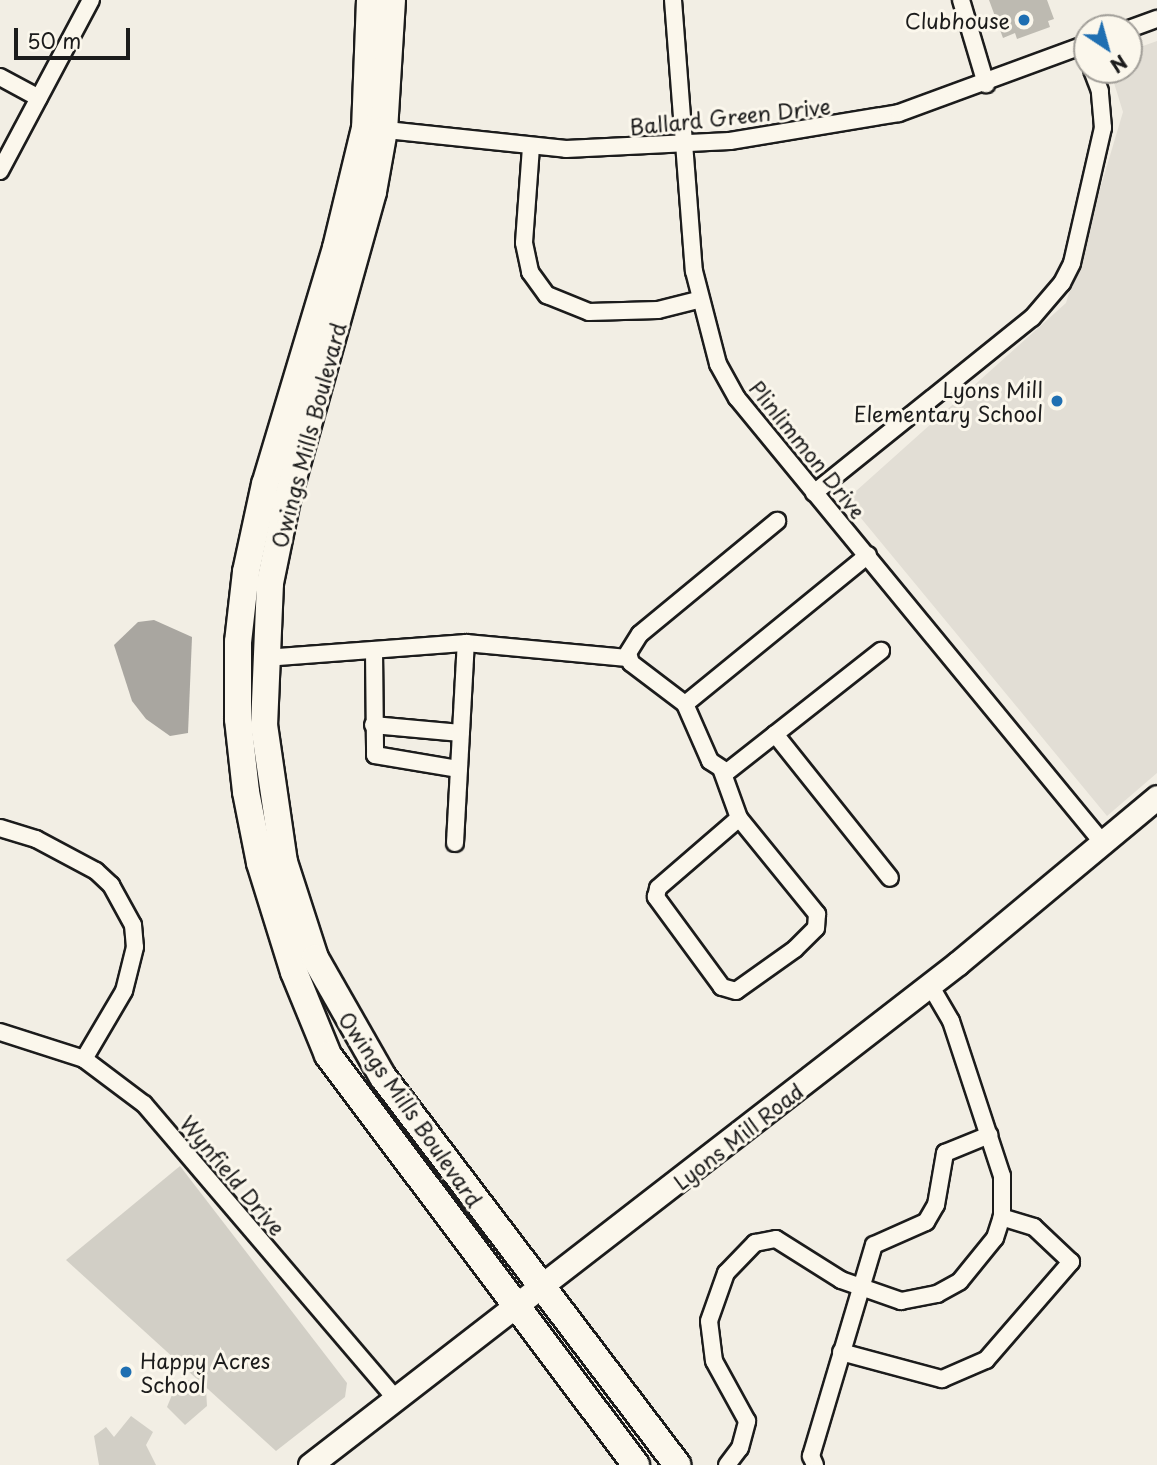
<!DOCTYPE html>
<html>
<head>
<meta charset="utf-8">
<style>
	body { margin:0 }
	#map { position:relative; width:1157px; height:1465px; overflow:hidden; background:#f2eee4; font-family:"Playpen Sans",sans-serif }
	div>[style] { position:absolute }
	.built>* { inset:0; background:#e2ded5 }
	.green>* { inset:0; background:#d2cfc6 }
	.water>* { inset:0; background:#a9a6a0 }
	.building>* { inset:0; background:#bdbab1 }
	.roads { filter:drop-shadow(2px 0 #1c1c1c) drop-shadow(-2px 0 #1c1c1c) drop-shadow(0 2px #1c1c1c) drop-shadow(0 -2px #1c1c1c) }
	.minor>* { height:16px; margin:-8px; padding:0 8px; transform-origin:8px; border-radius:8px; background:#fbf7ec }
	.secondary>* { height:23px; margin:-11.5px; padding:0 11.5px; transform-origin:11.5px; border-radius:11.5px; background:#fbf7ec }
	.primary>* { height:26px; margin:-13px; padding:0 13px; transform-origin:13px; border-radius:13px; background:#fbf7ec }
	.dots>* { width:19px; height:19px; translate:-50% -50%; box-sizing:border-box; border:4px solid #fbf7ec; border-radius:50% }
	span { translate:-50% -50%; white-space:nowrap; text-align:center; line-height:1.15; -webkit-text-stroke:6px #fbf7ec; paint-order:stroke }
	.poi-label { font-size:21px; color:#1c1c1c }
	.right { translate:-100% -50%; text-align:right }
	.left { translate:0 -50%; text-align:left }
	.street-label { font-size:21px; color:#1c1c1c }
	.north { position:absolute; left:1073px; top:14px; width:70px; height:70px; box-sizing:border-box; background:#fbf7ec; border:2px solid #a29f99; border-radius:50%; rotate:144deg; font-size:19px; font-weight:700; line-height:28px; text-align:center; color:#1c1c1c }
	.north::after { content:''; display:block; margin:auto; width:24px; height:32px; background:#1f6fb2; clip-path:polygon(50% 0,100% 100%,50% 72%,0 100%) }
	.scale { position:absolute; left:14px; top:28px; width:116px; height:32px; box-sizing:border-box; border:4px solid #1c1c1c; border-top:0; padding-left:9px; font-size:21px; line-height:24px; white-space:nowrap; color:#1c1c1c; -webkit-text-stroke:5px #fbf7ec; paint-order:stroke }
</style>
</head>
<body>
<div id="map">
	<div class="built">
		<i style="clip-path:polygon(1157px 41px,1157px 773px,1107px 816px,846px 500px,1066px 303px,1123px 112px,1110px 70px,1129px 70px,1129px 51px)"></i>
	</div>
	<div class="green">
		<i style="clip-path:polygon(180px 1166px,347px 1383px,345px 1397px,276px 1451px,66px 1260px)"></i>
		<i style="clip-path:polygon(189px 1380px,206px 1389px,207px 1406px,185px 1425px,167px 1407px,174px 1390px)"></i>
		<i style="clip-path:polygon(131px 1416px,153px 1432px,146px 1445px,156px 1465px,99px 1465px,94px 1436px,106px 1427px,114px 1437px)"></i>
	</div>
	<div class="water">
		<i style="clip-path:polygon(154px 620px,192px 637px,188px 733px,170px 736px,146px 719px,132px 701px,114px 645px,138px 622px)"></i>
	</div>
	<div class="building">
		<i style="clip-path:polygon(989px 0,1047px 0,1054px 19px,1048px 21px,1050px 27px,1017px 39px,1015px 33px,1003px 38px)"></i>
	</div>
	<div class="roads">
		<div class="minor">
			<i style="left:673px;top:0;width:272px;rotate:85.6deg"></i>
			<i style="left:694px;top:271px;width:96px;rotate:75.5deg"></i>
			<i style="left:718px;top:364px;width:39px;rotate:61deg"></i>
			<i style="left:737px;top:398px;width:575px;rotate:50.58deg"></i>
			<i style="left:961px;top:0;width:88px;rotate:73.4deg"></i>
			<i style="left:1129px;top:29px;width:30px;rotate:-20deg"></i>
			<i style="left:0;top:77px;width:44px;rotate:28.3deg"></i>
			<i style="left:377px;top:129px;width:190px;rotate:6deg"></i>
			<i style="left:566px;top:149px;width:164px;rotate:-2.8deg"></i>
			<i style="left:730px;top:141px;width:171px;rotate:-9.4deg"></i>
			<i style="left:899px;top:113px;width:200px;rotate:-20.2deg"></i>
			<i style="left:531px;top:147px;width:96px;rotate:94.2deg"></i>
			<i style="left:524px;top:243px;width:30px;rotate:78deg"></i>
			<i style="left:530px;top:272px;width:29px;rotate:54deg"></i>
			<i style="left:547px;top:295px;width:45px;rotate:22deg"></i>
			<i style="left:589px;top:312px;width:69px;rotate:-1.7deg"></i>
			<i style="left:658px;top:310px;width:41px;rotate:-14deg"></i>
			<i style="left:0;top:171px;width:194px;rotate:-62deg"></i>
			<i style="left:814px;top:493px;width:280px;rotate:-38.8deg"></i>
			<i style="left:1032px;top:318px;width:46px;rotate:-49.4deg"></i>
			<i style="left:1062px;top:283px;width:22px;rotate:-63deg"></i>
			<i style="left:1072px;top:263px;width:139px;rotate:-77.1deg"></i>
			<i style="left:1103px;top:128px;width:37px;rotate:-95deg"></i>
			<i style="left:1100px;top:91px;width:22px;rotate:-111deg"></i>
			<i style="left:868px;top:555px;width:236px;rotate:140.8deg"></i>
			<i style="left:685px;top:704px;width:62px;rotate:66.3deg"></i>
			<i style="left:710px;top:761px;width:20px;rotate:33deg"></i>
			<i style="left:727px;top:772px;width:196px;rotate:-38.2deg"></i>
			<i style="left:374px;top:651px;width:104px;rotate:89.4deg"></i>
			<i style="left:375px;top:755px;width:85px;rotate:9.5deg"></i>
			<i style="left:265px;top:658px;width:202px;rotate:-4.3deg"></i>
			<i style="left:466px;top:643px;width:162px;rotate:5.3deg"></i>
			<i style="left:685px;top:704px;width:68px;rotate:-142.8deg"></i>
			<i style="left:631px;top:663px;width:10px;rotate:-107deg"></i>
			<i style="left:628px;top:653px;width:22px;rotate:-58deg"></i>
			<i style="left:640px;top:634px;width:178px;rotate:-39.5deg"></i>
			<i style="left:373px;top:725px;width:88px;rotate:5.2deg"></i>
			<i style="left:775px;top:734px;width:184px;rotate:51.4deg"></i>
			<i style="left:722px;top:771px;width:50px;rotate:70.1deg"></i>
			<i style="left:739px;top:818px;width:124px;rotate:50.9deg"></i>
			<i style="left:817px;top:914px;width:14px;rotate:94deg"></i>
			<i style="left:816px;top:928px;width:30px;rotate:135deg"></i>
			<i style="left:795px;top:949px;width:72px;rotate:144.6deg"></i>
			<i style="left:736px;top:991px;width:15px;rotate:-164deg"></i>
			<i style="left:722px;top:987px;width:112px;rotate:-126.3deg"></i>
			<i style="left:656px;top:897px;width:9px;rotate:-77deg"></i>
			<i style="left:658px;top:888px;width:107px;rotate:-40.8deg"></i>
			<i style="left:0;top:828px;width:38px;rotate:17deg"></i>
			<i style="left:36px;top:839px;width:68px;rotate:28.1deg"></i>
			<i style="left:96px;top:871px;width:21px;rotate:43deg"></i>
			<i style="left:111px;top:885px;width:46px;rotate:61.2deg"></i>
			<i style="left:133px;top:925px;width:22px;rotate:85deg"></i>
			<i style="left:135px;top:947px;width:45px;rotate:104deg"></i>
			<i style="left:124px;top:991px;width:79px;rotate:120.5deg"></i>
			<i style="left:455px;top:843px;width:200px;rotate:-86.9deg"></i>
			<i style="left:0;top:1032px;width:88px;rotate:17.8deg"></i>
			<i style="left:84px;top:1059px;width:75px;rotate:36.9deg"></i>
			<i style="left:144px;top:1104px;width:387px;rotate:49.5deg"></i>
			<i style="left:841px;top:1352px;width:105px;rotate:15deg"></i>
			<i style="left:942px;top:1379px;width:48px;rotate:-23.4deg"></i>
			<i style="left:986px;top:1360px;width:130px;rotate:-49.1deg"></i>
			<i style="left:1071px;top:1262px;width:51px;rotate:-136.6deg"></i>
			<i style="left:1034px;top:1227px;width:34px;rotate:-163deg"></i>
			<i style="left:727px;top:1465px;width:21px;rotate:-53deg"></i>
			<i style="left:740px;top:1448px;width:28px;rotate:-75deg"></i>
			<i style="left:747px;top:1421px;width:68px;rotate:-118.8deg"></i>
			<i style="left:714px;top:1361px;width:40px;rotate:-97.1deg"></i>
			<i style="left:709px;top:1321px;width:51px;rotate:-70.5deg"></i>
			<i style="left:726px;top:1273px;width:42px;rotate:-46deg"></i>
			<i style="left:755px;top:1243px;width:21px;rotate:-11deg"></i>
			<i style="left:776px;top:1239px;width:77px;rotate:32.2deg"></i>
			<i style="left:841px;top:1280px;width:64px;rotate:19.3deg"></i>
			<i style="left:901px;top:1301px;width:37px;rotate:-11deg"></i>
			<i style="left:937px;top:1294px;width:26px;rotate:-29deg"></i>
			<i style="left:960px;top:1281px;width:55px;rotate:-50.9deg"></i>
			<i style="left:995px;top:1238px;width:22px;rotate:-72deg"></i>
			<i style="left:1002px;top:1217px;width:41px;rotate:-90deg"></i>
			<i style="left:1002px;top:1176px;width:163px;rotate:-108.2deg"></i>
			<i style="left:951px;top:1021px;width:42px;rotate:-120.3deg"></i>
			<i style="left:815px;top:1465px;width:10px;rotate:-114deg"></i>
			<i style="left:811px;top:1456px;width:220px;rotate:-73.4deg"></i>
			<i style="left:874px;top:1245px;width:57px;rotate:-23.9deg"></i>
			<i style="left:926px;top:1222px;width:20px;rotate:-60deg"></i>
			<i style="left:936px;top:1205px;width:53px;rotate:-80.2deg"></i>
			<i style="left:945px;top:1153px;width:48px;rotate:-22.2deg"></i>
		</div>
		<div class="secondary">
			<i style="left:310px;top:1465px;width:820px;rotate:-37.76deg"></i>
			<i style="left:958px;top:963px;width:259px;rotate:-39.8deg"></i>
		</div>
		<div class="primary">
			<i style="left:370px;top:0;width:128px;rotate:92.2deg"></i>
			<i style="left:365px;top:128px;width:123px;rotate:103.6deg"></i>
			<i style="left:336px;top:248px;width:246px;rotate:106.7deg"></i>
			<i style="left:265px;top:484px;width:90px;rotate:102.2deg"></i>
			<i style="left:246px;top:572px;width:70px;rotate:96.5deg"></i>
			<i style="left:238px;top:642px;width:77px;rotate:90deg"></i>
			<i style="left:238px;top:719px;width:73px;rotate:83.7deg"></i>
			<i style="left:246px;top:792px;width:72px;rotate:78.8deg"></i>
			<i style="left:260px;top:863px;width:114px;rotate:72.7deg"></i>
			<i style="left:294px;top:972px;width:90px;rotate:67.7deg"></i>
			<i style="left:328px;top:1055px;width:513px;rotate:53.09deg"></i>
			<i style="left:392px;top:0;width:130px;rotate:93.5deg"></i>
			<i style="left:384px;top:130px;width:63px;rotate:100.1deg"></i>
			<i style="left:373px;top:192px;width:320px;rotate:105.6deg"></i>
			<i style="left:287px;top:500px;width:85px;rotate:101.6deg"></i>
			<i style="left:270px;top:583px;width:142px;rotate:92.4deg"></i>
			<i style="left:264px;top:725px;width:138px;rotate:81.7deg"></i>
			<i style="left:284px;top:862px;width:101px;rotate:72.1deg"></i>
			<i style="left:315px;top:958px;width:137px;rotate:60.3deg"></i>
			<i style="left:383px;top:1077px;width:487px;rotate:52.8deg"></i>
		</div>
	</div>
	<div class="dots">
		<i style="left:1024px;top:20px;background:#1f6fb2"></i>
		<i style="left:1057px;top:401px;background:#1f6fb2"></i>
		<i style="left:126px;top:1372px;background:#1f6fb2"></i>
	</div>
	<div class="poi-label">
		<span class="right" style="left:1010px;top:20px">Clubhouse</span>
		<span class="right" style="left:1043px;top:401px">Lyons Mill<br>Elementary School</span>
		<span class="left" style="left:140px;top:1372px">Happy Acres<br>School</span>
	</div>
	<div class="street-label">
		<span style="left:730px;top:116px;rotate:-6deg">Ballard Green Drive</span>
		<span style="left:308px;top:435px;rotate:-75deg">Owings Mills Boulevard</span>
		<span style="left:808px;top:449px;rotate:51deg">Plinlimmon Drive</span>
		<span style="left:411px;top:1109px;rotate:55deg">Owings Mills Boulevard</span>
		<span style="left:738px;top:1136px;rotate:-38deg">Lyons Mill Road</span>
		<span style="left:233px;top:1175px;rotate:50deg">Wynfield Drive</span>
	</div>
	<div class="north">N</div>
	<div class="scale">50 m</div>
</div>
</body>
</html>
